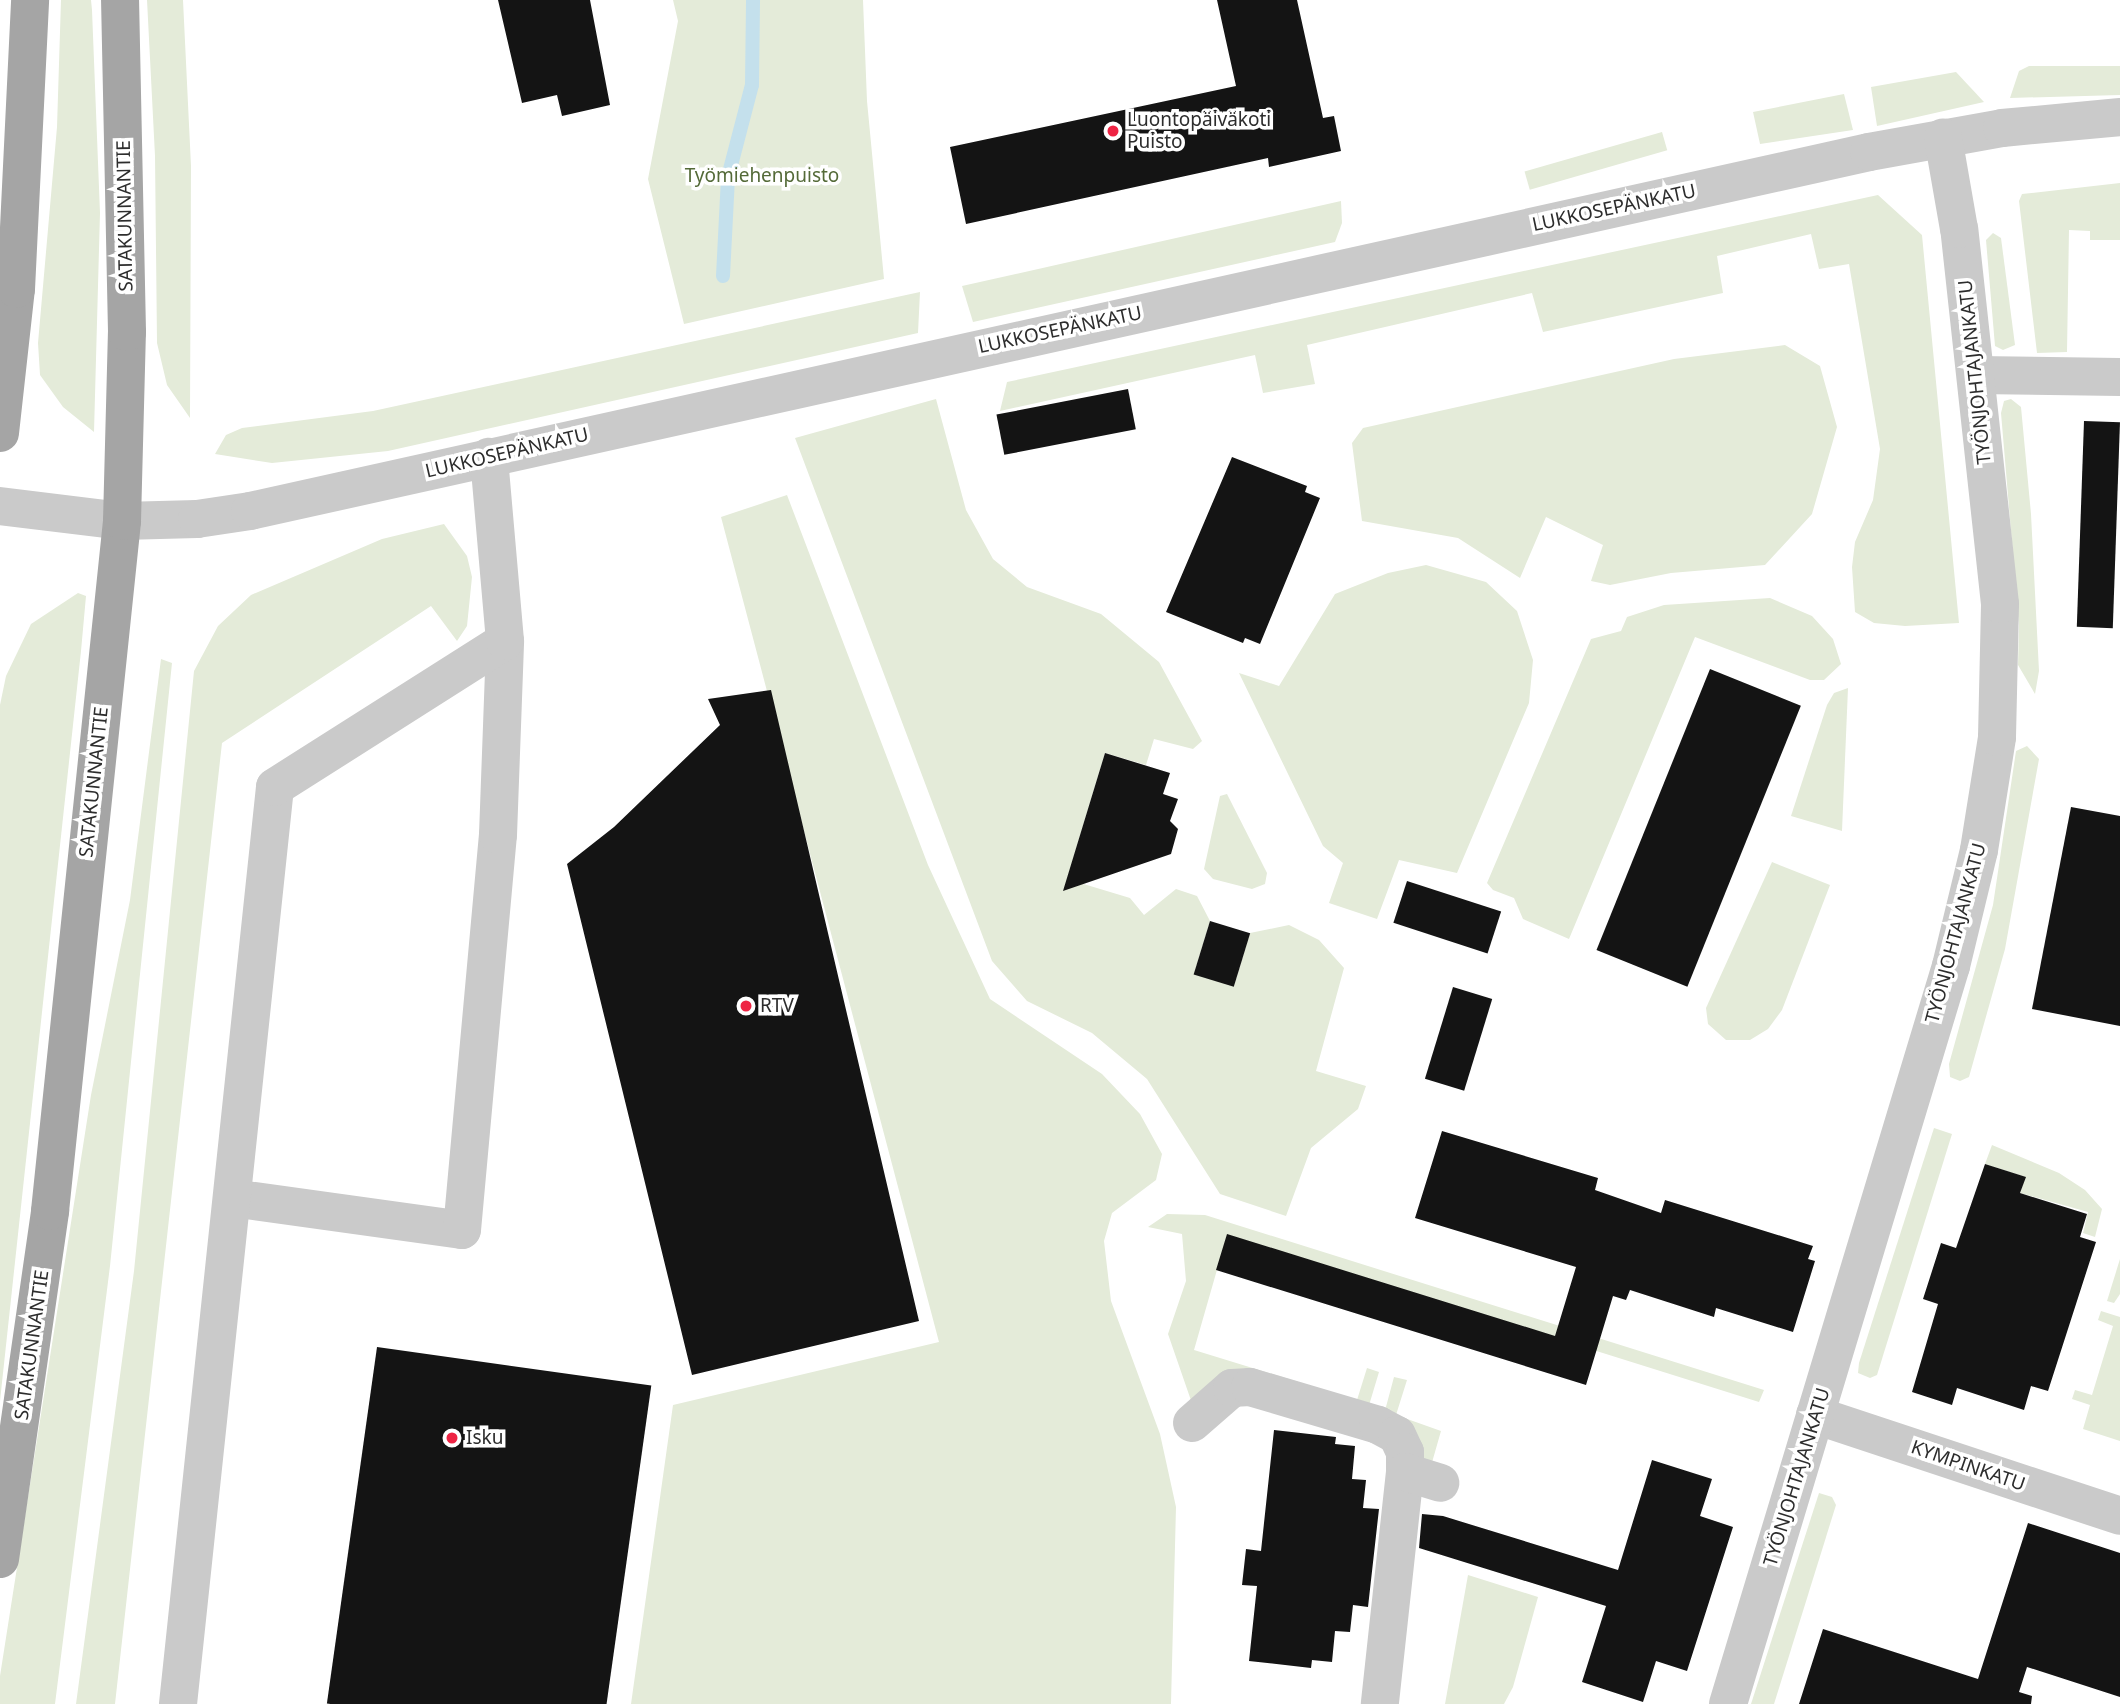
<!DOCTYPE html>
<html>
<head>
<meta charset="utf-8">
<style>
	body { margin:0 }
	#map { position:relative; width:2120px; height:1704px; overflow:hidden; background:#fff; font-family:"Noto Sans",sans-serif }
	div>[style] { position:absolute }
	.green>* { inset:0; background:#e4ebd9; transform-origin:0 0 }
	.stream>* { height:14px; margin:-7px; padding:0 7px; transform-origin:7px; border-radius:7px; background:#c4e0ec }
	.building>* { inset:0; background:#141414; transform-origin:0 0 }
	.minor>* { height:38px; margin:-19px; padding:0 19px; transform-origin:19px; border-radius:19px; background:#cacaca }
	.major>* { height:38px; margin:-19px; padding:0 19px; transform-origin:19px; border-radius:19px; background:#a5a5a5 }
	.dots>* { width:19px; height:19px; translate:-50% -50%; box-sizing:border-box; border:4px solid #fff; border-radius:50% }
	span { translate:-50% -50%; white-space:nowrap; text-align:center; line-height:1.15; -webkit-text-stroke:7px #fff; paint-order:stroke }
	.poi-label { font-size:19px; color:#2d2d2d }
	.left { translate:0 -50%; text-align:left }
	.park-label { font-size:19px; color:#546a38 }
	.street-label { font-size:19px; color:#2d2d2d }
</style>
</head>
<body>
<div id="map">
	<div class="green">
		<i style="clip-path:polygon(61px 0,91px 0,92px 10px,100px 213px,94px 432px,63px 407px,40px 375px,38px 343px,57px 127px)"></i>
		<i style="clip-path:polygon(147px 0,183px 0,191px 166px,190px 418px,167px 385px,157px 343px,155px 156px)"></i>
		<i style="clip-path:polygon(673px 0,863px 0,867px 101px,884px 279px,684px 324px,648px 179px,678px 21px)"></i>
		<i style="clip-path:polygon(2029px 66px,2120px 66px,2120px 95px,2010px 98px,2019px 71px)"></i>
		<i style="clip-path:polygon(1956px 72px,1984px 102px,1877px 126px,1871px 87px)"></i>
		<i style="clip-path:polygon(1844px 94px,1853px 130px,1760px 144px,1753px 112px)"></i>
		<i style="left:1662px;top:132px;width:19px;height:143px;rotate:74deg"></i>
		<i style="clip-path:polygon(2120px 183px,2120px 240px,2090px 240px,2090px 231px,2069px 230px,2067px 352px,2037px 353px,2019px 201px,2022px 194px)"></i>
		<i style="clip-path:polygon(1878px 195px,1922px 235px,1959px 623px,1905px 626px,1874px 623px,1855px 612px,1852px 567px,1855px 542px,1873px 500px,1880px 449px,1849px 264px,1819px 269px,1811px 234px,1717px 256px,1723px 293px,1543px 332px,1532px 293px,1307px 345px,1315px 384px,1263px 393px,1255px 355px,1000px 411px,1007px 382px)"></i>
		<i style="clip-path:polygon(1341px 201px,1342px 223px,1335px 242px,973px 322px,962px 286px)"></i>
		<i style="clip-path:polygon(1993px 233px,2001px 238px,2015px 345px,2003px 350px,1995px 346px,1986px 240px)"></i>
		<i style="clip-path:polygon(920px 292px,918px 333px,388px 451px,272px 463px,215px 454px,226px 435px,242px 428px,373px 411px)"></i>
		<i style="clip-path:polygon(1785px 345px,1820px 366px,1837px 427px,1812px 514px,1765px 565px,1671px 573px,1610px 585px,1591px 581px,1603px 545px,1546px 517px,1520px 578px,1458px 538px,1362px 521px,1352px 443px,1363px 428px,1674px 359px)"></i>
		<i style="clip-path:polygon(936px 399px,966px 510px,993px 559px,1027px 587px,1101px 614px,1159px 662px,1202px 741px,1193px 749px,1154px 739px,1146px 765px,1105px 753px,1067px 879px,1130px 898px,1144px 915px,1176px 889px,1197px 896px,1210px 921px,1194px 974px,1234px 986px,1250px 933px,1289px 925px,1319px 940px,1344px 968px,1316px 1071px,1366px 1086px,1358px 1109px,1311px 1148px,1286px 1216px,1220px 1194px,1147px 1079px,1092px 1033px,1027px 1001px,992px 961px,795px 438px)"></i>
		<i style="clip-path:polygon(2011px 399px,2021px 407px,2031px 514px,2039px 671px,2035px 694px,2018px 665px,2019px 625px,2001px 413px,2004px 401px)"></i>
		<i style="clip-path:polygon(787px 495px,928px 865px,990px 999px,1102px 1074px,1140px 1114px,1162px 1154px,1156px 1180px,1112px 1213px,1104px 1241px,1111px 1301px,1160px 1434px,1176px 1507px,1171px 1704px,631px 1704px,673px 1405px,939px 1342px,721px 517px)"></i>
		<i style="clip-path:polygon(444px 524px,467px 556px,472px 577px,467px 626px,457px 641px,431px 606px,222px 743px,115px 1704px,76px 1704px,134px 1271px,194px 671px,218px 626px,251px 595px,382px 539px)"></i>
		<i style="clip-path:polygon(1426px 565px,1486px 582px,1517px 611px,1533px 660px,1529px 703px,1457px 873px,1399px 860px,1377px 919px,1329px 903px,1343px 863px,1323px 846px,1239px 673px,1279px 686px,1335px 594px,1388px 573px)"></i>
		<i style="clip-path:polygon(78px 593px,86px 596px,81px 651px,0 1401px,0 705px,6px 676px,31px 624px)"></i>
		<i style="clip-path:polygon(1770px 598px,1812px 616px,1833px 639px,1841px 664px,1824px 680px,1810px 680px,1695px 637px,1569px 939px,1523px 919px,1514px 898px,1493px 890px,1487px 883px,1591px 639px,1621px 631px,1627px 617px,1664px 605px)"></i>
		<i style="clip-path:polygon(161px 659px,172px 663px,110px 1266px,55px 1704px,0 1704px,0 1676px,91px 1095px,130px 900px)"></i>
		<i style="clip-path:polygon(1848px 688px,1842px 831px,1791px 816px,1827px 705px,1834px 693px)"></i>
		<i style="clip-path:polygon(2027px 746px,2039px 759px,2005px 949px,1969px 1077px,1960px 1081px,1950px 1077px,1949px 1064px,1993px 905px,2016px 751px)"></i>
		<i style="clip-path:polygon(1227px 794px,1267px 873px,1265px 884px,1252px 889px,1213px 879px,1204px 869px,1220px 796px)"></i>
		<i style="clip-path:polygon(1772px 862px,1830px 885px,1782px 1010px,1768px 1029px,1750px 1040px,1726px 1040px,1708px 1024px,1706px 1008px)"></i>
		<i style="clip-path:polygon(1934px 1128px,1952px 1134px,1877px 1375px,1870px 1378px,1858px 1373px,1859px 1363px)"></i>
		<i style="clip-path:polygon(1992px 1145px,2059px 1173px,2085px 1190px,2102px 1209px,2095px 1237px,2083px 1233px,2088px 1212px,2020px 1193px,2025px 1177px,1985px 1164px)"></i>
		<i style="clip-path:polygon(1167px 1214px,1205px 1215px,1764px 1390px,1759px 1402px,1227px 1235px,1194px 1350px,1357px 1400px,1367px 1368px,1379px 1372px,1367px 1412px,1250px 1379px,1195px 1412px,1168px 1334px,1186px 1281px,1182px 1234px,1148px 1227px)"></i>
		<i style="clip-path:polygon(2120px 1259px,2120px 1294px,2114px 1303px,2107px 1301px)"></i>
		<i style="clip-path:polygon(2101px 1311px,2120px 1317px,2120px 1441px,2083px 1429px,2090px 1405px,2072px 1399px,2075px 1390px,2092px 1395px,2113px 1326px,2098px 1320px)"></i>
		<i style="clip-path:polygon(1394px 1377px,1407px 1380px,1396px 1415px,1441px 1431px,1431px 1466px,1383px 1418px)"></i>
		<i style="clip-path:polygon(1819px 1493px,1832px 1497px,1836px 1505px,1774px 1704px,1751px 1704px)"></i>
		<i style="clip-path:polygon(1468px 1575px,1538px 1597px,1513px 1687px,1504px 1704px,1445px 1704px)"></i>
	</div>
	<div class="stream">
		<i style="left:723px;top:276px;width:99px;rotate:-87.1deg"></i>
		<i style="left:728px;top:177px;width:95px;rotate:-75.4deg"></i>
		<i style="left:752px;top:85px;width:85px;rotate:-89.3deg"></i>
	</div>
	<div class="building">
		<i style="clip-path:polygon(498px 0,590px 0,610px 105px,562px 116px,557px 95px,522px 103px)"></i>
		<i style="clip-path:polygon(1217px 0,1297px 0,1323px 118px,1334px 116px,1341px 151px,1269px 167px,1268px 158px,966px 224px,950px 147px,1236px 86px)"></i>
		<i style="left:1128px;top:389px;width:41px;height:134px;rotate:79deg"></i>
		<i style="left:2084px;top:421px;width:36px;height:206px;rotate:2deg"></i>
		<i style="clip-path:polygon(1232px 457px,1307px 486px,1305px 492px,1320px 498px,1260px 644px,1245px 638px,1243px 643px,1166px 612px)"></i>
		<i style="left:1710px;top:669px;width:98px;height:303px;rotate:22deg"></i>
		<i style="clip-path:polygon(771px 690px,919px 1321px,692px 1375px,567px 864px,614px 827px,720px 725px,708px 699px)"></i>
		<i style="clip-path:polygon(1105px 753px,1170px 773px,1163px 794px,1178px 799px,1170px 821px,1178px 829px,1171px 854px,1063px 891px)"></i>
		<i style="clip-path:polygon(2071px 807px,2120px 816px,2120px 1026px,2032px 1009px)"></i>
		<i style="left:1407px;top:881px;width:99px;height:44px;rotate:18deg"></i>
		<i style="left:1210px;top:921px;width:42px;height:56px;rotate:17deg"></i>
		<i style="left:1453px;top:987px;width:41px;height:96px;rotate:17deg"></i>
		<i style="clip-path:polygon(1442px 1131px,1598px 1178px,1595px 1190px,1661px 1213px,1665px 1200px,1813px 1246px,1808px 1259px,1815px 1261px,1793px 1332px,1716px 1308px,1714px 1317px,1630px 1290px,1626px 1300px,1613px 1296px,1586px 1385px,1216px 1270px,1227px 1234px,1555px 1336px,1576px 1267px,1415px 1218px)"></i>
		<i style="clip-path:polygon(1985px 1164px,2026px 1177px,2020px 1193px,2087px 1214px,2080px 1237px,2096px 1242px,2048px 1391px,2031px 1386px,2024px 1410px,1957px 1388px,1952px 1405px,1912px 1392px,1938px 1304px,1923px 1299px,1941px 1243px,1956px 1248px)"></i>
		<i style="left:377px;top:1347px;width:277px;height:360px;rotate:8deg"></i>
		<i style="clip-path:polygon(1274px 1430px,1336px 1437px,1335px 1444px,1355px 1446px,1352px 1479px,1366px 1480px,1363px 1508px,1379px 1509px,1368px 1607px,1353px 1605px,1350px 1632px,1335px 1631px,1332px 1662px,1312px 1660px,1311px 1668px,1249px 1661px,1257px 1586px,1242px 1585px,1246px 1549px,1261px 1551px)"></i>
		<i style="clip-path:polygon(1652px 1460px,1712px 1479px,1700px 1516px,1733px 1527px,1687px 1671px,1656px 1661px,1643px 1702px,1582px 1682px,1606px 1606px,1419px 1548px,1422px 1514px,1443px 1516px,1618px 1570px)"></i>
		<i style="clip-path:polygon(2028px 1523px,2120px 1553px,2120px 1697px,2027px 1667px,2019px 1692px,2032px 1696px,2031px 1704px,1799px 1704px,1823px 1629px,1978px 1679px)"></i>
	</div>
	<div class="minor">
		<i style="left:1976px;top:375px;width:144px;rotate:0.8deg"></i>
		<i style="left:0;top:506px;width:123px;rotate:7deg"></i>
		<i style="left:122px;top:521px;width:75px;rotate:-1.5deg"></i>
		<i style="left:197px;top:519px;width:54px;rotate:-8.6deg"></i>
		<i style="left:250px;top:511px;width:1658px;rotate:-12.5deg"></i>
		<i style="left:1869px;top:152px;width:135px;rotate:-10.2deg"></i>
		<i style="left:2002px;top:128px;width:119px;rotate:-5.3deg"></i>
		<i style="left:232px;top:1198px;width:232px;rotate:7.9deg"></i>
		<i style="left:462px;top:1230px;width:397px;rotate:-84.8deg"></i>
		<i style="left:498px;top:835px;width:194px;rotate:-87.9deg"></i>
		<i style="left:1815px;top:1415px;width:321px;rotate:18.3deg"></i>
		<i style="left:1192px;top:1423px;width:53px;rotate:-41.2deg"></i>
		<i style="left:1232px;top:1388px;width:18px;rotate:-3deg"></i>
		<i style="left:1250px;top:1387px;width:134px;rotate:16.5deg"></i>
		<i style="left:1378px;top:1425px;width:21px;rotate:28deg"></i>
		<i style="left:1397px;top:1435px;width:19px;rotate:65deg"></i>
		<i style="left:1405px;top:1452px;width:20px;rotate:90deg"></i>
		<i style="left:1405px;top:1472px;width:233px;rotate:96.2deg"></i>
		<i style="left:1405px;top:1472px;width:37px;rotate:17deg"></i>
		<i style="left:178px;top:1704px;width:922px;rotate:-83.96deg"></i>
		<i style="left:275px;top:787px;width:272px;rotate:-32.4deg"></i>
		<i style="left:505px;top:641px;width:185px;rotate:-95deg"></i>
		<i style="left:1728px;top:1704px;width:771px;rotate:-73.19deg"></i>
		<i style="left:1951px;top:966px;width:119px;rotate:-76.4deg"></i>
		<i style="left:1979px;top:850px;width:114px;rotate:-80.9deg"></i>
		<i style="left:1997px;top:737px;width:133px;rotate:-88.7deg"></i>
		<i style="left:2000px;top:604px;width:377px;rotate:-96.2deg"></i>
		<i style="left:1959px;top:229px;width:93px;rotate:-99.9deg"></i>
	</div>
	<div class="major">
		<i style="left:0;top:433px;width:145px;rotate:-83.7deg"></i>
		<i style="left:16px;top:289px;width:289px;rotate:-87.2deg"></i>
		<i style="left:0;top:1559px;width:352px;rotate:-81.8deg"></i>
		<i style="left:50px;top:1211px;width:694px;rotate:-84.04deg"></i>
		<i style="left:122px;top:521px;width:189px;rotate:-88.5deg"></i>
		<i style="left:127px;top:332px;width:332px;rotate:-91.2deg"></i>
	</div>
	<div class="dots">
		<i style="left:1113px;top:131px;background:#ee2444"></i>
		<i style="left:746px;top:1006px;background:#ee2444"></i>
		<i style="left:452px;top:1438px;background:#ee2444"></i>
	</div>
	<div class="poi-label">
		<span class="left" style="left:1127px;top:131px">Luontopäiväkoti<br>Puisto</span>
		<span class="left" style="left:760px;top:1006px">RTV</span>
		<span class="left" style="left:466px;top:1438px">Isku</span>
	</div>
	<div class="park-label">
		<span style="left:762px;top:176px">Työmiehenpuisto</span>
	</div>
	<div class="street-label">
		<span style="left:1614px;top:208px;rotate:-12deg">LUKKOSEPÄNKATU</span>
		<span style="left:125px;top:216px;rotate:-91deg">SATAKUNNANTIE</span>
		<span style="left:1060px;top:330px;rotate:-12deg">LUKKOSEPÄNKATU</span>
		<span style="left:1975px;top:372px;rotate:-96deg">TYÖNJOHTAJANKATU</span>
		<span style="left:507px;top:453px;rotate:-13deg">LUKKOSEPÄNKATU</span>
		<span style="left:94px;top:782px;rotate:-84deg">SATAKUNNANTIE</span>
		<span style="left:1956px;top:933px;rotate:-75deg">TYÖNJOHTAJANKATU</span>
		<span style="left:32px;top:1345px;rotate:-82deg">SATAKUNNANTIE</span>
		<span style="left:1968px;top:1466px;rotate:19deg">KYMPINKATU</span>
		<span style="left:1797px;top:1477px;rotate:-73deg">TYÖNJOHTAJANKATU</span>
	</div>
</div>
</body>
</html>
